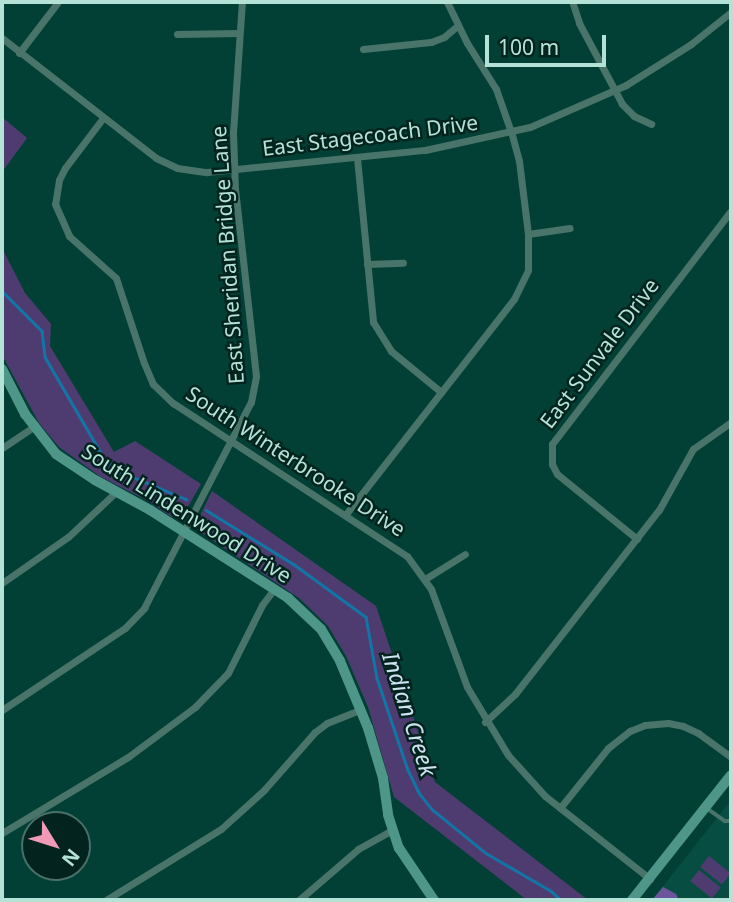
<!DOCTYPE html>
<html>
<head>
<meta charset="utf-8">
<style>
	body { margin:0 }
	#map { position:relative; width:733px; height:902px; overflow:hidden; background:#024036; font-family:"Noto Sans",sans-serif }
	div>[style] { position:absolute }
	.built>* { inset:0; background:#074d41 }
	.green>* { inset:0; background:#4e3c71; transform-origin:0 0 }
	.forest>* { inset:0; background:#6d559d }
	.stream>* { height:2.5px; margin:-1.25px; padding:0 1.25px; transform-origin:1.25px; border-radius:1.25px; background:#1275a6 }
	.lane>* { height:3.5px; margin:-1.75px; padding:0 1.75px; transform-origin:1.75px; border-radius:1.75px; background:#49746a }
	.street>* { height:7px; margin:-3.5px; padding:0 3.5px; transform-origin:3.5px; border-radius:3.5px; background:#49746a }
	.secondary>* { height:10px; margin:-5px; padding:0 5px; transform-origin:5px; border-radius:5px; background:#4e9687 }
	span { translate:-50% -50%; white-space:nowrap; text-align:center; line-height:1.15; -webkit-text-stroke:5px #03241e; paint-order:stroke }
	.street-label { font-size:21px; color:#b5e2d7 }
	.water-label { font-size:23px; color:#cfe3f1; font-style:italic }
	.frame { position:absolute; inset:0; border:4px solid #b5e2d7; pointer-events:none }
	.north { position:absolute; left:21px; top:811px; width:70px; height:70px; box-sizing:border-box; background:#03241e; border:2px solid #4a7068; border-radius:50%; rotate:128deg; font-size:19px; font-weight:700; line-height:28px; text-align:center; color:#b5e2d7 }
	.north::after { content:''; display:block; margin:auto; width:24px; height:32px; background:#f09ab7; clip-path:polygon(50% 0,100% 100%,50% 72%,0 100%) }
	.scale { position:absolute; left:485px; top:35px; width:121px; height:32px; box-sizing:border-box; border:4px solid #b5e2d7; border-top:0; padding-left:9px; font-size:21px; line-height:24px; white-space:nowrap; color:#b5e2d7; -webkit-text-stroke:5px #03241e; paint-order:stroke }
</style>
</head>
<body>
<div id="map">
	<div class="built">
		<i style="clip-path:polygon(731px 800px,731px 900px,652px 900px)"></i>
	</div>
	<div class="green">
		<i style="clip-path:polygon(2px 117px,27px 138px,2px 172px)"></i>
		<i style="clip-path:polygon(2px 248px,25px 293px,51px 324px,50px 346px,114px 452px,135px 441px,201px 484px,182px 517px,172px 517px,148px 501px,101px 477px,59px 447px,39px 423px,2px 355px)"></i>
		<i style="clip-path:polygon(212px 491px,376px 606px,435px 782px,588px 900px,527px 900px,394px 797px,368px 707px,346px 656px,328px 626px,299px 598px,194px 528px)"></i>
		<i style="left:709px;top:856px;width:28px;height:14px;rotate:39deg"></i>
		<i style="left:699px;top:870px;width:28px;height:14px;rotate:39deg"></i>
	</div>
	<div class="forest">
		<i style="clip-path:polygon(663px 887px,676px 894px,679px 900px,652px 900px)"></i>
	</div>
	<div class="stream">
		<i style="left:2px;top:291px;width:57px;rotate:45deg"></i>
		<i style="left:42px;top:331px;width:26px;rotate:83deg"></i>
		<i style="left:45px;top:357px;width:117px;rotate:59.7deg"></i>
		<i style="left:104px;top:458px;width:19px;rotate:43deg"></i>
		<i style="left:118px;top:471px;width:74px;rotate:22.4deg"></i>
		<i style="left:206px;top:510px;width:105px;rotate:31.7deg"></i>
		<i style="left:295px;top:565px;width:88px;rotate:36.2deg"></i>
		<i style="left:366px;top:617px;width:62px;rotate:79.8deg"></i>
		<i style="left:377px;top:678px;width:97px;rotate:71.4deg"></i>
		<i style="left:408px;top:770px;width:25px;rotate:64deg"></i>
		<i style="left:419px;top:793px;width:22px;rotate:51deg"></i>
		<i style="left:433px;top:810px;width:68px;rotate:39.1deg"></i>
		<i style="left:486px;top:853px;width:75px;rotate:30.3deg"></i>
		<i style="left:551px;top:891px;width:13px;rotate:42deg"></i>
	</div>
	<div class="lane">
		<i style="left:708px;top:809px;width:21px;rotate:35deg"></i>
		<i style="left:725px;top:821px;width:6px"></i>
	</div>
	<div class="street">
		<i style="left:573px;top:4px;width:20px;rotate:72deg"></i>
		<i style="left:579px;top:23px;width:92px;rotate:62deg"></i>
		<i style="left:622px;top:104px;width:17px;rotate:45deg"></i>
		<i style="left:634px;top:116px;width:19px;rotate:25deg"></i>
		<i style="left:177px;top:34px;width:62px;rotate:-0.9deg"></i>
		<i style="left:2px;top:38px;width:195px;rotate:37.9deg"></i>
		<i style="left:156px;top:158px;width:23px;rotate:25deg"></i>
		<i style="left:177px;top:168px;width:30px;rotate:8deg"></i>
		<i style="left:207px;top:172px;width:219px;rotate:-5.8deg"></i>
		<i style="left:425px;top:150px;width:107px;rotate:-12.4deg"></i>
		<i style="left:530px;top:127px;width:105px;rotate:-23.6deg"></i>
		<i style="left:626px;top:85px;width:77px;rotate:-32.2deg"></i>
		<i style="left:691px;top:44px;width:51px;rotate:-38.7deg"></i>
		<i style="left:363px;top:49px;width:68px;rotate:-5.9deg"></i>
		<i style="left:431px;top:42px;width:14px;rotate:-21deg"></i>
		<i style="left:444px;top:37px;width:17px;rotate:-40deg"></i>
		<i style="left:19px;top:53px;width:64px;rotate:-52.6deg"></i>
		<i style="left:103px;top:118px;width:63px;rotate:127.2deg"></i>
		<i style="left:65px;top:168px;width:13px;rotate:117deg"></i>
		<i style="left:59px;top:180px;width:24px;rotate:99deg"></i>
		<i style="left:55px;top:204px;width:35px;rotate:66deg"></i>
		<i style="left:69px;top:236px;width:63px;rotate:41.8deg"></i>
		<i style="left:116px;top:278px;width:89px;rotate:71.8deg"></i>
		<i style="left:144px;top:363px;width:23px;rotate:67deg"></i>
		<i style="left:153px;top:384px;width:28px;rotate:44deg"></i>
		<i style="left:173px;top:403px;width:280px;rotate:33.2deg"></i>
		<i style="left:407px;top:556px;width:41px;rotate:54deg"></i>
		<i style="left:431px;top:589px;width:104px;rotate:69.8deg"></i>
		<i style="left:467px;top:687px;width:79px;rotate:58.9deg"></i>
		<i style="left:508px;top:755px;width:55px;rotate:47.9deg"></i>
		<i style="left:545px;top:796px;width:134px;rotate:38.3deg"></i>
		<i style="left:357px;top:158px;width:165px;rotate:84.4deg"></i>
		<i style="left:373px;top:322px;width:34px;rotate:58deg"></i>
		<i style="left:391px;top:351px;width:65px;rotate:39.4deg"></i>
		<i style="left:528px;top:234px;width:42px;rotate:-8.1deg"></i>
		<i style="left:367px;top:264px;width:36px;rotate:-2deg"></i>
		<i style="left:2px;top:448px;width:37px;rotate:-34deg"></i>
		<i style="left:346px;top:514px;width:273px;rotate:-52deg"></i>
		<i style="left:514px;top:299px;width:32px;rotate:-64deg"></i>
		<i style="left:528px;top:270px;width:36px;rotate:-90deg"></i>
		<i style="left:528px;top:234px;width:74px;rotate:-97deg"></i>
		<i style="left:519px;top:161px;width:30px;rotate:-105deg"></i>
		<i style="left:511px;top:132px;width:46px;rotate:-109.2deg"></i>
		<i style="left:496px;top:89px;width:54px;rotate:-122.2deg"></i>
		<i style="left:467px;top:43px;width:46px;rotate:-116deg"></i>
		<i style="left:637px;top:539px;width:103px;rotate:-140.9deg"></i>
		<i style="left:557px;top:474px;width:11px;rotate:-117deg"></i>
		<i style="left:552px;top:464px;width:20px;rotate:-90deg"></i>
		<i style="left:552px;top:444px;width:294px;rotate:-52.5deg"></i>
		<i style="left:425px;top:579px;width:47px;rotate:-32deg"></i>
		<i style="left:2px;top:583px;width:80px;rotate:-34.9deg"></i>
		<i style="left:68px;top:537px;width:66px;rotate:-43.2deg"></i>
		<i style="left:2px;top:710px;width:148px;rotate:-33.7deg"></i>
		<i style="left:125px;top:628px;width:28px;rotate:-46deg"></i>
		<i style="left:144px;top:608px;width:232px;rotate:-62.6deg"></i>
		<i style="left:251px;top:402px;width:26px;rotate:-79deg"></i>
		<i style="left:256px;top:376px;width:187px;rotate:-96.4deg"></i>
		<i style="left:235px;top:190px;width:57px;rotate:-92deg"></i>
		<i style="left:233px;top:133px;width:131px;rotate:-86.1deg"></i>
		<i style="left:485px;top:722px;width:41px;rotate:-43deg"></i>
		<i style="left:515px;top:694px;width:234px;rotate:-52deg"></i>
		<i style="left:659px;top:510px;width:70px;rotate:-60.9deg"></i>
		<i style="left:693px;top:449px;width:47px;rotate:-35.4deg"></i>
		<i style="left:560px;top:808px;width:77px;rotate:-51.3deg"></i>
		<i style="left:608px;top:748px;width:28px;rotate:-38deg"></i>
		<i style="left:630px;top:731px;width:16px;rotate:-22deg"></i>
		<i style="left:645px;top:725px;width:23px;rotate:-5deg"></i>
		<i style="left:668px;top:723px;width:15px;rotate:11deg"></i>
		<i style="left:683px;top:726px;width:17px;rotate:25deg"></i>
		<i style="left:698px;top:733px;width:41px;rotate:36deg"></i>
		<i style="left:2px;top:833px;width:147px;rotate:-31.1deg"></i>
		<i style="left:128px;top:757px;width:84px;rotate:-36.7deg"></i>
		<i style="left:195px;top:707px;width:47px;rotate:-45.9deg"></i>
		<i style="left:228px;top:673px;width:76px;rotate:-63.4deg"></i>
		<i style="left:262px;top:605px;width:20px;rotate:-53deg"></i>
		<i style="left:106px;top:900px;width:135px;rotate:-31.7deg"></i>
		<i style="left:221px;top:829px;width:58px;rotate:-42.2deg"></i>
		<i style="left:264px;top:790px;width:77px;rotate:-48.7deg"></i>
		<i style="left:315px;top:732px;width:15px;rotate:-37deg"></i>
		<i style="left:327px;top:723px;width:37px;rotate:-22deg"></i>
		<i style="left:299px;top:900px;width:78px;rotate:-40.8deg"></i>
		<i style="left:358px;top:849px;width:39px;rotate:-29deg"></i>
	</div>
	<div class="secondary">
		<i style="left:2px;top:369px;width:51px;rotate:62.9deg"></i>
		<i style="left:25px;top:414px;width:51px;rotate:52.2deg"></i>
		<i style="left:56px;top:454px;width:47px;rotate:33.7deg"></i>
		<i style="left:95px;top:480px;width:63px;rotate:28.6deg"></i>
		<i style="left:150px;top:510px;width:164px;rotate:32.5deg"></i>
		<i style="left:288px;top:598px;width:45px;rotate:43.2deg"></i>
		<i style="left:321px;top:629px;width:37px;rotate:59deg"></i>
		<i style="left:340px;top:661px;width:73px;rotate:67.3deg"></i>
		<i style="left:368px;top:728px;width:52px;rotate:73.3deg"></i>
		<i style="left:383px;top:778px;width:37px;rotate:82deg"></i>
		<i style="left:388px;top:815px;width:35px;rotate:72deg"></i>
		<i style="left:399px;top:848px;width:63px;rotate:56.1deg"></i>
		<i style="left:632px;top:900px;width:159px;rotate:-51.6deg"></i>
	</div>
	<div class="street-label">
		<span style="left:370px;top:135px;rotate:-7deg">East Stagecoach Drive</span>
		<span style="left:227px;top:255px;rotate:-94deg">East Sheridan Bridge Lane</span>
		<span style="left:599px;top:353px;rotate:-53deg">East Sunvale Drive</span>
		<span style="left:296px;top:461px;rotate:33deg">South Winterbrooke Drive</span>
		<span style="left:187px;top:513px;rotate:32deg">South Lindenwood Drive</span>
	</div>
	<div class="water-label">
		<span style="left:410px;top:714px;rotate:72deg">Indian Creek</span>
	</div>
	<div class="frame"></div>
	<div class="north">N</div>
	<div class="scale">100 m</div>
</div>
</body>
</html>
